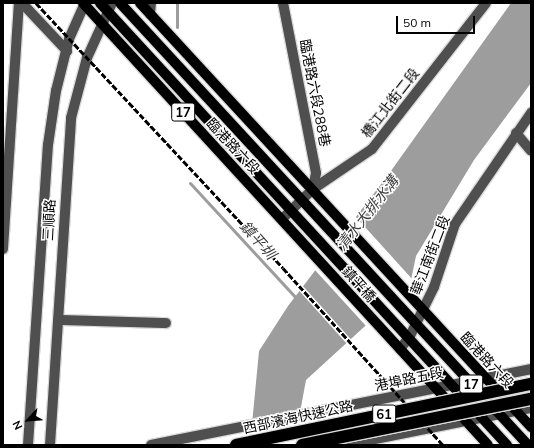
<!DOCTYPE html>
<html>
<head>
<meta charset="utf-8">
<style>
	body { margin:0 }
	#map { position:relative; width:534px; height:448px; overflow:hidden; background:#fff; font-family:Mulish,"Noto Sans TC",sans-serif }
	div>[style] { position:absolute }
	.water>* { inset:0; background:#9d9d9d }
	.pier>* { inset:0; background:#fff; transform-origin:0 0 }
	.stream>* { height:3px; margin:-1.5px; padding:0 1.5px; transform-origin:1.5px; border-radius:1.5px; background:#9d9d9d }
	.roads { filter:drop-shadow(1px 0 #dbdbdb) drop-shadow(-1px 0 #dbdbdb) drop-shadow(0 1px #dbdbdb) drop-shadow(0 -1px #dbdbdb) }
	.minor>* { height:10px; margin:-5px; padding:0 5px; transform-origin:5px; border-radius:5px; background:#4f4f4f }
	.major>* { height:10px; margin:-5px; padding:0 5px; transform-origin:5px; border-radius:5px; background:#000 }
	.rail>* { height:3px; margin-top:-1.5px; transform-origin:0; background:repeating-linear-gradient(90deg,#000 0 6px,transparent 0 8px) }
	.bridges { filter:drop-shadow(1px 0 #dbdbdb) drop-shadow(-1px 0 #dbdbdb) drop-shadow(0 1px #dbdbdb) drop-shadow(0 -1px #dbdbdb) }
	.highway-bridge>* { height:12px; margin:-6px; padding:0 6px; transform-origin:6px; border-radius:6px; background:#000 }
	span { translate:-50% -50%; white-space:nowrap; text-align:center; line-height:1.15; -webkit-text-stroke:3px #fff; paint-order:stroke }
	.shield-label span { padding:1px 3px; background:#fff; border:1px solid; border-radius:3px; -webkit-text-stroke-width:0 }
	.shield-label { font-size:13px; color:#000; font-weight:700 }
	.street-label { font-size:14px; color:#000 }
	.water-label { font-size:15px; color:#3e3e3e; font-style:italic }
	.frame { position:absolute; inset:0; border:4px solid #000; pointer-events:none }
	.north { position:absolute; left:8px; top:400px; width:40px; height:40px; -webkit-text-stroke:3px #fff; paint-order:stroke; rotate:244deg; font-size:11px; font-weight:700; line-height:16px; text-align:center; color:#000 }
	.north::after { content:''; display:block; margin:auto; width:14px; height:18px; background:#000; clip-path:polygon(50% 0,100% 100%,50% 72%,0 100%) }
	.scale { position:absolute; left:396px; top:16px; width:79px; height:18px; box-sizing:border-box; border:2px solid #000; border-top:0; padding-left:5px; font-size:12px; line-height:14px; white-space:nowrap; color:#000; -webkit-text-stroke:3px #fff; paint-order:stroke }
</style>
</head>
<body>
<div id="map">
	<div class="water">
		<i style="clip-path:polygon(511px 3px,531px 3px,531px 83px,474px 160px,416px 256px,410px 285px,306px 380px,294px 445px,250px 445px,259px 351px,288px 306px,388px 175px)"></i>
	</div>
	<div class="pier">
		<i style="clip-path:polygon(355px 216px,413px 280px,412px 286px,367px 327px,314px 269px)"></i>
		<i style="left:302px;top:285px;width:75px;height:6px;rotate:48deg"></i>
		<i style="clip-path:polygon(302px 410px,296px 445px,248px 445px,250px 421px)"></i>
	</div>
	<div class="stream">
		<i style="left:177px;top:3px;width:24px;rotate:90deg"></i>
		<i style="left:190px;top:183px;width:158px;rotate:47.3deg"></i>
	</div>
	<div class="roads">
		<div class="minor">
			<i style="left:22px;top:3px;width:66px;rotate:46.8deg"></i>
			<i style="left:283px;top:3px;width:173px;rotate:79deg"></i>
			<i style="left:316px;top:173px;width:16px;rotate:101deg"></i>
			<i style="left:150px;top:14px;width:11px;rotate:-85deg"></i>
			<i style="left:516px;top:133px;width:23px;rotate:50deg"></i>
			<i style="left:282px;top:219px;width:43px;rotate:-44.1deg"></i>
			<i style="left:313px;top:189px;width:71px;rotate:-34.1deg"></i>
			<i style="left:372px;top:149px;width:185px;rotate:-52deg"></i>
			<i style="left:3px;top:249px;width:247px;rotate:-86.3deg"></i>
			<i style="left:58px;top:320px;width:108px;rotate:1.6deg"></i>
			<i style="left:400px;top:349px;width:16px;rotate:-52deg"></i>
			<i style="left:410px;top:336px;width:55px;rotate:-63.9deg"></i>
			<i style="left:434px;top:287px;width:66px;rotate:-71.6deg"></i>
			<i style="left:455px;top:224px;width:135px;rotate:-55.6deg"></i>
			<i style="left:28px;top:445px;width:301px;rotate:-86.2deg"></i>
			<i style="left:48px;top:145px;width:55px;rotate:-81.6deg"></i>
			<i style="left:56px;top:91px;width:54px;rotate:-76deg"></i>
			<i style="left:69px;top:39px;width:39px;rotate:-66deg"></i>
			<i style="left:50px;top:445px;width:328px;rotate:-86.3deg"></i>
			<i style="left:71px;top:118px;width:62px;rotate:-75.1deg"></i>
			<i style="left:87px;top:58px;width:60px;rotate:-65.6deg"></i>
			<i style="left:151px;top:445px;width:388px;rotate:-11.3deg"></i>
			<i style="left:345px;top:445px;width:190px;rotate:-11.3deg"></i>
		</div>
		<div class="major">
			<i style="left:83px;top:3px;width:599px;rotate:47.5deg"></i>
			<i style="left:100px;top:3px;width:601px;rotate:47.36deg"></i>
			<i style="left:120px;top:3px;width:602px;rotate:47.29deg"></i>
			<i style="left:140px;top:3px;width:577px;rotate:47.32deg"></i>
		</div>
	</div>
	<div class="rail">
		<i style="left:36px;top:3px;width:362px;rotate:47deg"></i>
		<i style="left:283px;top:268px;width:239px;rotate:47.9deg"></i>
	</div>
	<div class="bridges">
		<div class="highway-bridge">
			<i style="left:236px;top:445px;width:301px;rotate:-11.7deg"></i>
			<i style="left:302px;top:445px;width:234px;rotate:-11.4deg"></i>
		</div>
	</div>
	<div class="shield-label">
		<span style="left:183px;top:112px">17</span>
		<span style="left:471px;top:384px">17</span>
		<span style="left:384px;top:414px">61</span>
	</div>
	<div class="street-label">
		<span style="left:315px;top:93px;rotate:79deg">臨港路六段288巷</span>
		<span style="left:390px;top:103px;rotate:-52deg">橋江北街二段</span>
		<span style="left:233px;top:146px;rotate:47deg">臨港路六段</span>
		<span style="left:49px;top:220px;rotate:-87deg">三順路</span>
		<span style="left:430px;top:255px;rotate:-69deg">華江南街二段</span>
		<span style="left:359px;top:284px;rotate:48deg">鎮平橋</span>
		<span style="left:487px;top:360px;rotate:47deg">臨港路六段</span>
		<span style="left:409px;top:379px;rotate:-12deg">港埠路五段</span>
		<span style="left:298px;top:417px;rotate:-12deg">西部濱海快速公路</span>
	</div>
	<div class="water-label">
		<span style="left:367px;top:213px;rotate:-52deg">清水大排水溝</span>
		<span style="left:258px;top:240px;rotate:48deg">鎮平圳</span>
	</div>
	<div class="frame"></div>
	<div class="north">N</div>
	<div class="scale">50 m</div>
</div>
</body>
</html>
